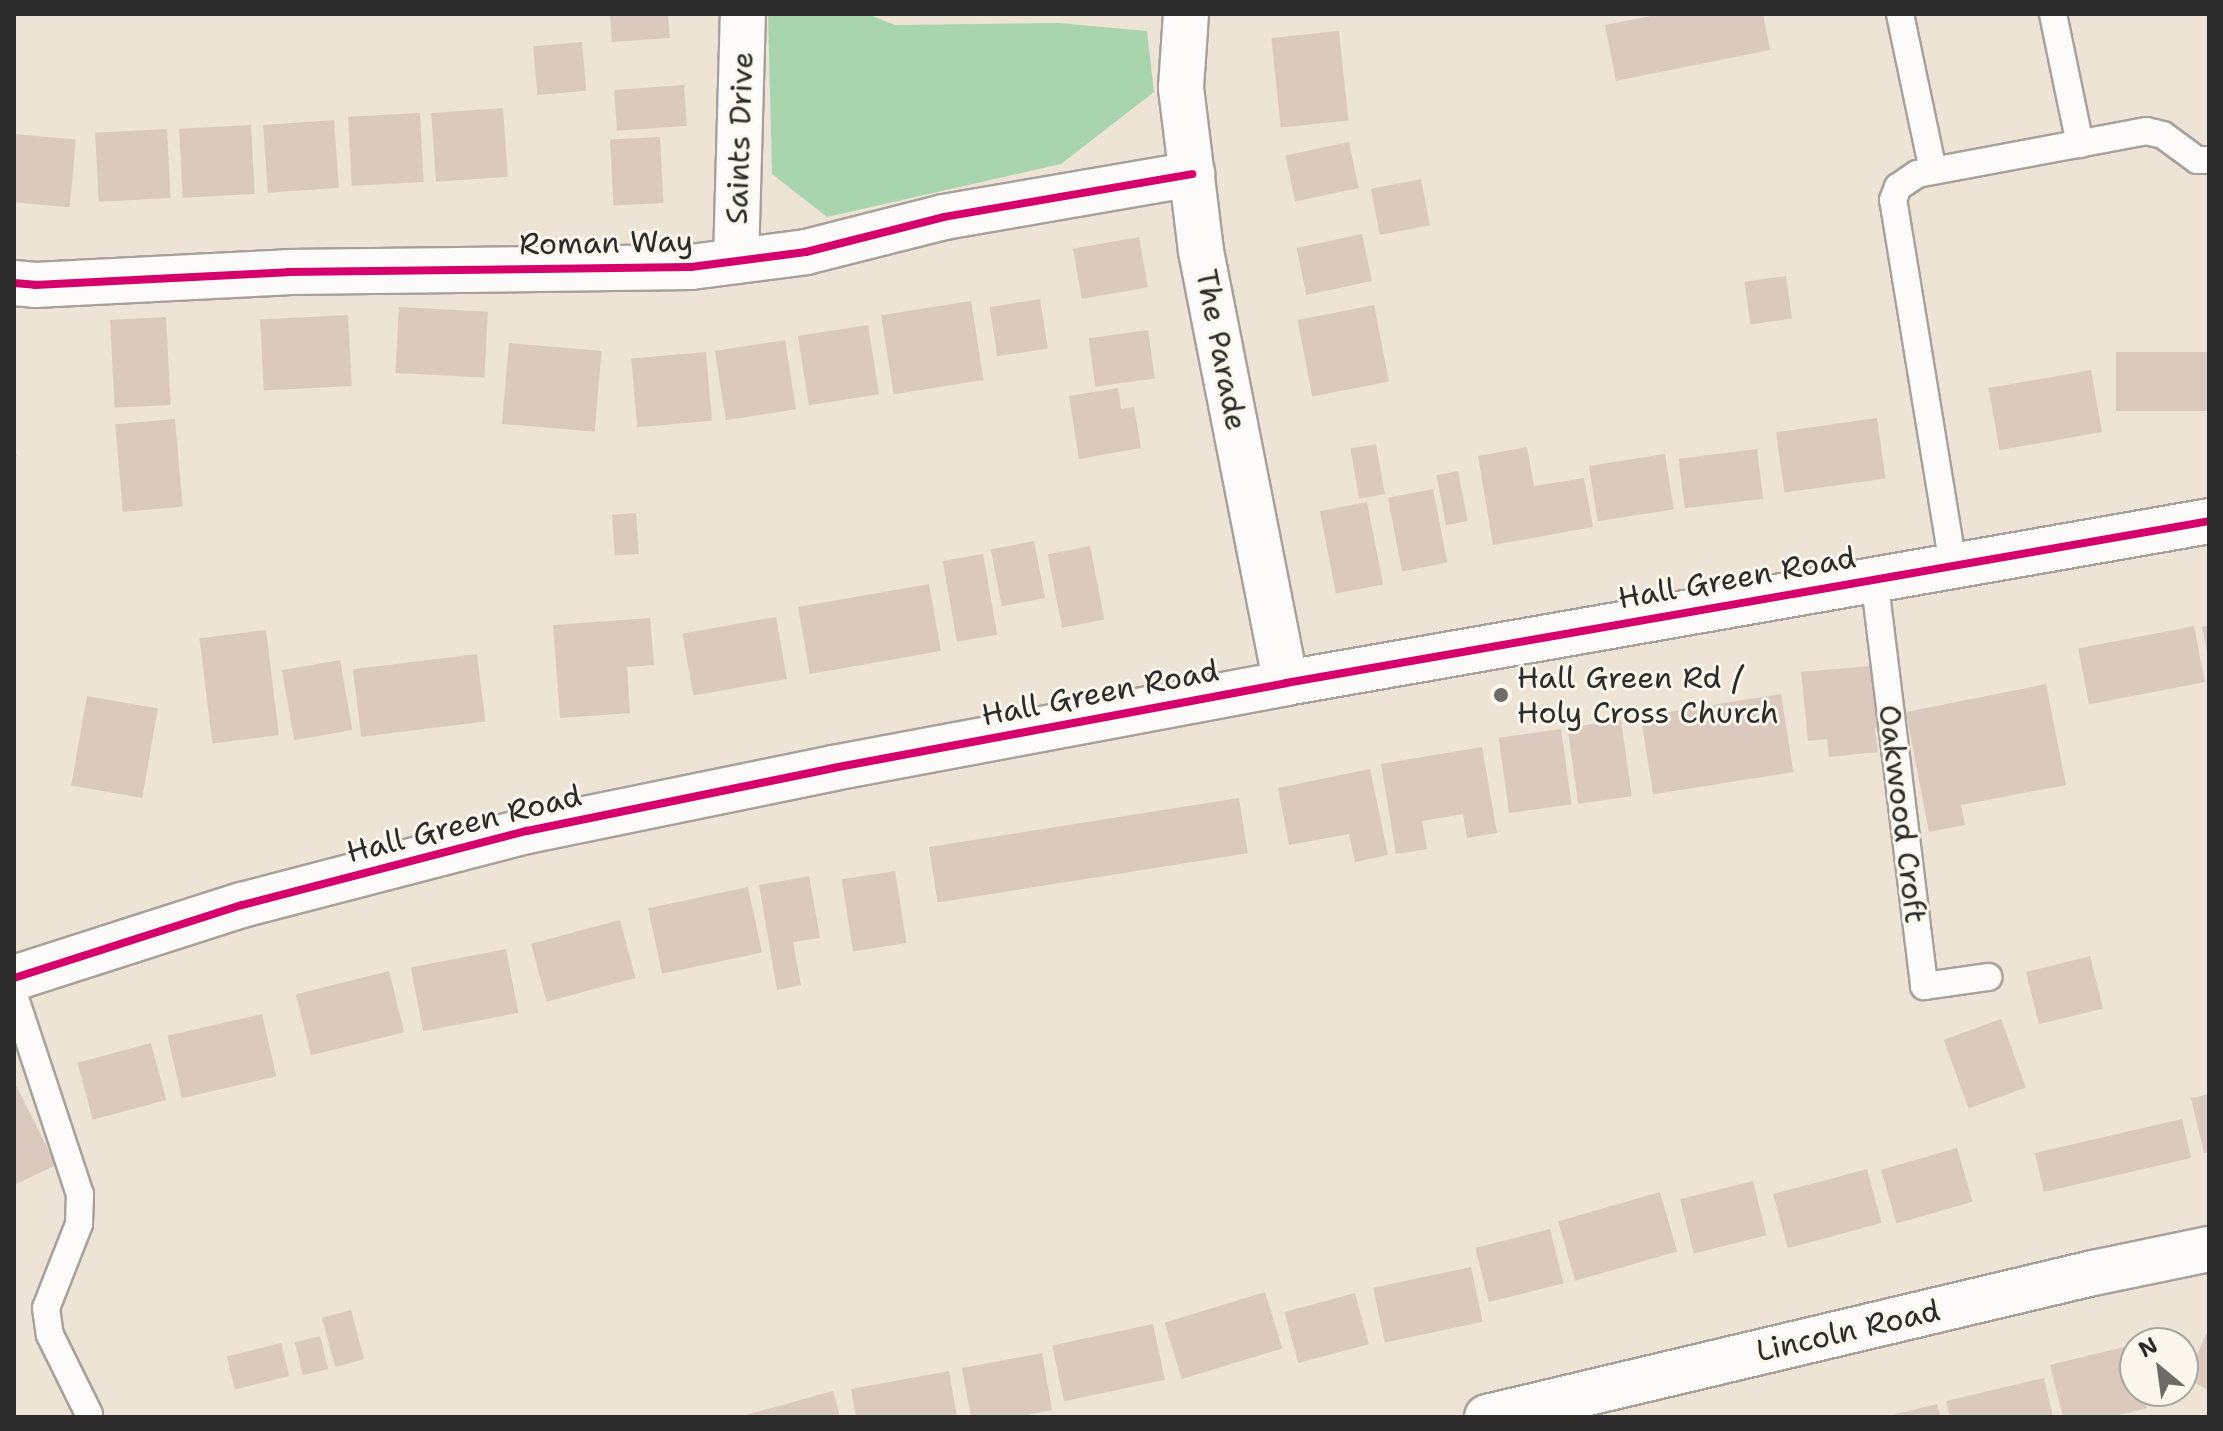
<!DOCTYPE html>
<html>
<head>
<meta charset="utf-8">
<style>
	body { margin:0 }
	#map { position:relative; width:2223px; height:1431px; overflow:hidden; background:#ede4d6; font-family:"Shantell Sans",sans-serif }
	div>[style] { position:absolute }
	.green>* { inset:0; background:#a9d5ae }
	.building>* { inset:0; background:#dbc9bd; transform-origin:0 0 }
	.path>* { height:5px; margin-top:-2.5px; transform-origin:0; background:repeating-linear-gradient(90deg,#cbc9c6 0 2px,transparent 0 8px) }
	.roads { filter:drop-shadow(2px 0 #a7a19a) drop-shadow(-2px 0 #a7a19a) drop-shadow(0 2px #a7a19a) drop-shadow(0 -2px #a7a19a) }
	.service>* { height:26px; margin:-13px; padding:0 13px; transform-origin:13px; border-radius:13px; background:#fcfbf9 }
	.minor>* { height:44px; margin:-22px; padding:0 22px; transform-origin:22px; border-radius:22px; background:#fcfbf9 }
	.tertiary>* { height:44px; margin:-22px; padding:0 22px; transform-origin:22px; border-radius:22px; background:#fcfbf9 }
	.cycleway>* { height:8px; margin:-4px; padding:0 4px; transform-origin:4px; border-radius:4px; background:#d6006c }
	.dots>* { width:22px; height:22px; translate:-50% -50%; box-sizing:border-box; border:4px solid #fbf7ec; border-radius:50% }
	span { translate:-50% -50%; white-space:nowrap; text-align:center; line-height:1.15; -webkit-text-stroke:6px #fbf7ec; paint-order:stroke }
	.street-label { font-size:30px; color:#2b2b2b }
	.poi-label { font-size:30px; color:#2b2b2b }
	.left { translate:0 -50%; text-align:left }
	.frame { position:absolute; inset:0; border:16px solid #2b2b2b; pointer-events:none }
	.north { position:absolute; left:2119px; top:1327px; width:80px; height:80px; box-sizing:border-box; background:#fbf7ec; border:2px solid #a8a59f; border-radius:50%; rotate:331deg; font-size:22px; font-weight:700; line-height:32px; text-align:center; color:#2b2b2b }
	.north::after { content:''; display:block; margin:auto; width:28px; height:36px; background:#6f6c67; clip-path:polygon(50% 0,100% 100%,50% 72%,0 100%) }
</style>
</head>
<body>
<div id="map">
	<div class="green">
		<i style="clip-path:polygon(768px 14px,867px 14px,895px 25px,1059px 23px,1147px 31px,1154px 92px,1061px 164px,827px 217px,772px 174px)"></i>
	</div>
	<div class="building">
		<i style="clip-path:polygon(610px 14px,668px 14px,670px 38px,612px 42px)"></i>
		<i style="clip-path:polygon(1661px 14px,1763px 14px,1770px 50px,1616px 81px,1605px 25px)"></i>
		<i style="left:1339px;top:31px;width:90px;height:68px;rotate:84deg"></i>
		<i style="left:582px;top:42px;width:49px;height:49px;rotate:85deg"></i>
		<i style="left:684px;top:85px;width:41px;height:70px;rotate:86deg"></i>
		<i style="left:503px;top:108px;width:69px;height:72px;rotate:86deg"></i>
		<i style="left:420px;top:113px;width:69px;height:72px;rotate:87deg"></i>
		<i style="left:334px;top:120px;width:68px;height:71px;rotate:86deg"></i>
		<i style="left:251px;top:125px;width:69px;height:72px;rotate:87deg"></i>
		<i style="left:167px;top:129px;width:69px;height:72px;rotate:87deg"></i>
		<i style="left:14px;top:134px;width:62px;height:68px;rotate:5deg"></i>
		<i style="left:660px;top:137px;width:66px;height:50px;rotate:87deg"></i>
		<i style="left:1349px;top:142px;width:47px;height:65px;rotate:78deg"></i>
		<i style="left:1421px;top:179px;width:47px;height:51px;rotate:79deg"></i>
		<i style="left:1362px;top:234px;width:48px;height:67px;rotate:78deg"></i>
		<i style="left:1139px;top:237px;width:51px;height:67px;rotate:80deg"></i>
		<i style="left:1786px;top:276px;width:43px;height:42px;rotate:82deg"></i>
		<i style="left:1040px;top:299px;width:50px;height:51px;rotate:81deg"></i>
		<i style="left:971px;top:301px;width:80px;height:91px;rotate:81deg"></i>
		<i style="left:1374px;top:305px;width:78px;height:78px;rotate:79deg"></i>
		<i style="left:399px;top:307px;width:89px;height:66px;rotate:3deg"></i>
		<i style="left:348px;top:315px;width:71px;height:88px;rotate:87deg"></i>
		<i style="left:166px;top:317px;width:88px;height:56px;rotate:87deg"></i>
		<i style="left:868px;top:325px;width:70px;height:71px;rotate:81deg"></i>
		<i style="left:1148px;top:330px;width:49px;height:60px;rotate:82deg"></i>
		<i style="left:785px;top:340px;width:70px;height:71px;rotate:81deg"></i>
		<i style="left:509px;top:343px;width:93px;height:81px;rotate:5deg"></i>
		<i style="left:706px;top:352px;width:69px;height:75px;rotate:85deg"></i>
		<i style="left:2209px;top:352px;width:59px;height:93px;rotate:90deg"></i>
		<i style="left:2091px;top:370px;width:63px;height:104px;rotate:80deg"></i>
		<i style="clip-path:polygon(1118px 388px,1121px 409px,1134px 407px,1141px 448px,1079px 459px,1069px 396px)"></i>
		<i style="left:1877px;top:418px;width:61px;height:102px;rotate:82deg"></i>
		<i style="left:175px;top:419px;width:88px;height:60px;rotate:85deg"></i>
		<i style="left:1376px;top:444px;width:51px;height:26px;rotate:80deg"></i>
		<i style="clip-path:polygon(1527px 447px,1534px 486px,1584px 478px,1593px 527px,1493px 545px,1478px 456px)"></i>
		<i style="left:1757px;top:449px;width:50px;height:79px;rotate:83deg"></i>
		<i style="left:1665px;top:454px;width:56px;height:77px;rotate:81deg"></i>
		<i style="left:1458px;top:471px;width:51px;height:22px;rotate:79deg"></i>
		<i style="left:1433px;top:489px;width:75px;height:46px;rotate:79deg"></i>
		<i style="left:1367px;top:502px;width:84px;height:48px;rotate:79deg"></i>
		<i style="left:636px;top:513px;width:41px;height:24px;rotate:86deg"></i>
		<i style="left:1034px;top:541px;width:58px;height:44px;rotate:79deg"></i>
		<i style="left:1090px;top:546px;width:75px;height:43px;rotate:79deg"></i>
		<i style="left:983px;top:554px;width:82px;height:41px;rotate:80deg"></i>
		<i style="left:929px;top:584px;width:68px;height:133px;rotate:80deg"></i>
		<i style="left:776px;top:617px;width:63px;height:95px;rotate:80deg"></i>
		<i style="clip-path:polygon(650px 618px,654px 665px,627px 667px,630px 713px,560px 718px,553px 625px)"></i>
		<i style="clip-path:polygon(2209px 625px,2209px 656px,2208px 656px,2202px 627px)"></i>
		<i style="left:2194px;top:626px;width:57px;height:118px;rotate:79deg"></i>
		<i style="left:266px;top:630px;width:106px;height:67px;rotate:83deg"></i>
		<i style="left:477px;top:654px;width:68px;height:125px;rotate:83deg"></i>
		<i style="left:340px;top:660px;width:71px;height:59px;rotate:80deg"></i>
		<i style="clip-path:polygon(1881px 665px,1887px 727px,1875px 728px,1878px 752px,1829px 757px,1827px 739px,1808px 741px,1801px 672px)"></i>
		<i style="clip-path:polygon(2046px 684px,2066px 785px,1961px 805px,1965px 825px,1929px 832px,1906px 712px)"></i>
		<i style="left:1781px;top:694px;width:79px;height:142px;rotate:81deg"></i>
		<i style="left:87px;top:696px;width:72px;height:91px;rotate:10deg"></i>
		<i style="left:1621px;top:720px;width:77px;height:54px;rotate:82deg"></i>
		<i style="left:1561px;top:729px;width:76px;height:63px;rotate:82deg"></i>
		<i style="clip-path:polygon(1482px 747px,1497px 833px,1467px 838px,1463px 814px,1422px 821px,1427px 849px,1396px 854px,1381px 764px)"></i>
		<i style="clip-path:polygon(1370px 769px,1388px 855px,1355px 862px,1349px 834px,1289px 845px,1278px 788px)"></i>
		<i style="left:1239px;top:798px;width:56px;height:314px;rotate:81deg"></i>
		<i style="left:895px;top:871px;width:73px;height:54px;rotate:81deg"></i>
		<i style="clip-path:polygon(809px 876px,820px 938px,793px 942px,801px 985px,777px 990px,759px 885px)"></i>
		<i style="left:748px;top:887px;width:67px;height:102px;rotate:78deg"></i>
		<i style="left:620px;top:920px;width:60px;height:92px;rotate:75deg"></i>
		<i style="left:506px;top:949px;width:65px;height:97px;rotate:79deg"></i>
		<i style="left:2090px;top:956px;width:54px;height:66px;rotate:76deg"></i>
		<i style="left:389px;top:971px;width:63px;height:96px;rotate:76deg"></i>
		<i style="left:262px;top:1014px;width:64px;height:97px;rotate:77deg"></i>
		<i style="left:2001px;top:1019px;width:73px;height:61px;rotate:70deg"></i>
		<i style="left:151px;top:1043px;width:59px;height:76px;rotate:75deg"></i>
		<i style="clip-path:polygon(14px 1081px,56px 1165px,14px 1185px)"></i>
		<i style="clip-path:polygon(2209px 1094px,2209px 1152px,2204px 1153px,2191px 1098px)"></i>
		<i style="left:2182px;top:1119px;width:40px;height:151px;rotate:77deg"></i>
		<i style="left:1957px;top:1148px;width:56px;height:79px;rotate:74deg"></i>
		<i style="left:1867px;top:1169px;width:56px;height:97px;rotate:75deg"></i>
		<i style="left:1753px;top:1181px;width:56px;height:75px;rotate:76deg"></i>
		<i style="left:1660px;top:1192px;width:62px;height:106px;rotate:74deg"></i>
		<i style="left:1550px;top:1229px;width:56px;height:77px;rotate:76deg"></i>
		<i style="left:1471px;top:1267px;width:56px;height:100px;rotate:78deg"></i>
		<i style="left:1265px;top:1292px;width:59px;height:105px;rotate:73deg"></i>
		<i style="left:1355px;top:1293px;width:53px;height:73px;rotate:75deg"></i>
		<i style="left:351px;top:1310px;width:51px;height:30px;rotate:75deg"></i>
		<i style="left:1153px;top:1324px;width:57px;height:103px;rotate:78deg"></i>
		<i style="clip-path:polygon(2209px 1328px,2209px 1390px,2186px 1379px)"></i>
		<i style="left:320px;top:1336px;width:34px;height:26px;rotate:76deg"></i>
		<i style="left:281px;top:1343px;width:34px;height:56px;rotate:76deg"></i>
		<i style="clip-path:polygon(2132px 1345px,2135px 1391px,2143px 1391px,2147px 1408px,2111px 1417px,2063px 1417px,2050px 1365px)"></i>
		<i style="clip-path:polygon(1042px 1353px,1052px 1410px,1016px 1417px,971px 1417px,962px 1368px)"></i>
		<i style="clip-path:polygon(949px 1371px,957px 1417px,856px 1417px,851px 1389px)"></i>
		<i style="clip-path:polygon(2044px 1378px,2053px 1417px,1950px 1417px,1946px 1401px)"></i>
		<i style="clip-path:polygon(833px 1391px,840px 1417px,742px 1417px,742px 1416px)"></i>
		<i style="clip-path:polygon(1937px 1404px,1941px 1417px,1888px 1417px,1888px 1416px)"></i>
	</div>
	<div class="path">
		<i style="left:14px;top:454px;width:8px;rotate:90deg"></i>
	</div>
	<div class="roads">
		<div class="service">
			<i style="left:1900px;top:14px;width:160px;rotate:78.1deg"></i>
			<i style="left:2053px;top:14px;width:133px;rotate:78.3deg"></i>
			<i style="left:1953px;top:565px;width:370px;rotate:-99.3deg"></i>
			<i style="left:1893px;top:200px;width:14px;rotate:-69deg"></i>
			<i style="left:1898px;top:187px;width:23px;rotate:-34deg"></i>
			<i style="left:1917px;top:174px;width:233px;rotate:-10.6deg"></i>
			<i style="left:2146px;top:131px;width:17px;rotate:13deg"></i>
			<i style="left:2163px;top:135px;width:42px;rotate:36.3deg"></i>
			<i style="left:2197px;top:160px;width:12px"></i>
			<i style="left:1874px;top:577px;width:412px;rotate:83deg"></i>
			<i style="left:1924px;top:986px;width:65px;rotate:-8deg"></i>
			<i style="left:14px;top:995px;width:210px;rotate:71.7deg"></i>
			<i style="left:80px;top:1194px;width:30px;rotate:92deg"></i>
			<i style="left:79px;top:1224px;width:90px;rotate:111.4deg"></i>
			<i style="left:46px;top:1308px;width:27px;rotate:82deg"></i>
			<i style="left:50px;top:1335px;width:88px;rotate:63.7deg"></i>
		</div>
		<div class="minor">
			<i style="left:1186px;top:14px;width:74px;rotate:93.9deg"></i>
			<i style="left:1181px;top:88px;width:164px;rotate:83deg"></i>
			<i style="left:1201px;top:251px;width:440px;rotate:78.9deg"></i>
			<i style="left:736px;top:261px;width:247px;rotate:-88.4deg"></i>
			<i style="left:14px;top:283px;width:21px;rotate:5deg"></i>
			<i style="left:35px;top:285px;width:253px;rotate:-2.9deg"></i>
			<i style="left:288px;top:272px;width:403px;rotate:-0.7deg"></i>
			<i style="left:691px;top:267px;width:116px;rotate:-7.4deg"></i>
			<i style="left:806px;top:252px;width:142px;rotate:-14.2deg"></i>
			<i style="left:944px;top:217px;width:252px;rotate:-9.8deg"></i>
			<i style="left:1487px;top:1417px;width:623px;rotate:-13.37deg"></i>
			<i style="left:2093px;top:1273px;width:118px;rotate:-11.7deg"></i>
		</div>
		<div class="tertiary">
			<i style="left:14px;top:978px;width:239px;rotate:-17.8deg"></i>
			<i style="left:242px;top:905px;width:294px;rotate:-14.6deg"></i>
			<i style="left:527px;top:831px;width:312px;rotate:-11.6deg"></i>
			<i style="left:833px;top:768px;width:461px;rotate:-10.6deg"></i>
			<i style="left:1286px;top:683px;width:937px;rotate:-9.95deg"></i>
		</div>
	</div>
	<div class="cycleway">
		<i style="left:14px;top:283px;width:21px;rotate:5deg"></i>
		<i style="left:35px;top:285px;width:253px;rotate:-2.9deg"></i>
		<i style="left:288px;top:272px;width:403px;rotate:-0.7deg"></i>
		<i style="left:691px;top:267px;width:116px;rotate:-7.4deg"></i>
		<i style="left:806px;top:252px;width:142px;rotate:-14.2deg"></i>
		<i style="left:944px;top:217px;width:252px;rotate:-9.8deg"></i>
		<i style="left:14px;top:978px;width:239px;rotate:-17.8deg"></i>
		<i style="left:242px;top:905px;width:294px;rotate:-14.6deg"></i>
		<i style="left:527px;top:831px;width:312px;rotate:-11.6deg"></i>
		<i style="left:833px;top:768px;width:461px;rotate:-10.6deg"></i>
		<i style="left:1286px;top:683px;width:937px;rotate:-9.95deg"></i>
	</div>
	<div class="dots">
		<i style="left:1501px;top:695px;background:#6f6c67"></i>
	</div>
	<div class="street-label">
		<span style="left:740px;top:138px;rotate:-88deg">Saints Drive</span>
		<span style="left:606px;top:243px;rotate:-1deg">Roman Way</span>
		<span style="left:1221px;top:350px;rotate:79deg">The Parade</span>
		<span style="left:1737px;top:578px;rotate:-10deg">Hall Green Road</span>
		<span style="left:1100px;top:693px;rotate:-11deg">Hall Green Road</span>
		<span style="left:1902px;top:814px;rotate:83deg">Oakwood Croft</span>
		<span style="left:464px;top:824px;rotate:-14deg">Hall Green Road</span>
		<span style="left:1848px;top:1331px;rotate:-13deg">Lincoln Road</span>
	</div>
	<div class="poi-label">
		<span class="left" style="left:1517px;top:695px">Hall Green Rd /<br>Holy Cross Church</span>
	</div>
	<div class="frame"></div>
	<div class="north">N</div>
</div>
</body>
</html>
